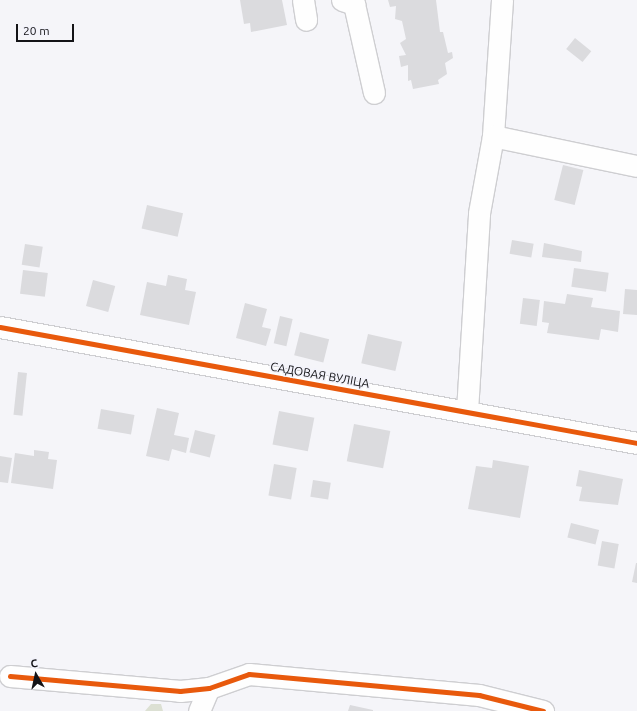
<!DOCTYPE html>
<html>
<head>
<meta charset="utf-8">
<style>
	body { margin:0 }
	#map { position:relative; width:637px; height:711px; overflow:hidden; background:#f5f5f9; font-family:Ubuntu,sans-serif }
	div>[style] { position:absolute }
	.green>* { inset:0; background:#dce0d3 }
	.building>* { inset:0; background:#dbdbde; transform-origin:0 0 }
	.roads { filter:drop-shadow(1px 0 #ceced1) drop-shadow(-1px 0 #ceced1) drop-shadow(0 1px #ceced1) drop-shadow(0 -1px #ceced1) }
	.minor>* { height:21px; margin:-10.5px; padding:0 10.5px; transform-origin:10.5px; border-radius:10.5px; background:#fefefe }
	.cycleway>* { height:5px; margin:-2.5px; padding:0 2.5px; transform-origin:2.5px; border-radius:2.5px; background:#e8590c }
	span { translate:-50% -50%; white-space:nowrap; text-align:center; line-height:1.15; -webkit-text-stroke:3px #f3f3fb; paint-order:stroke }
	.street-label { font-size:12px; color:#141417 }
	.north { position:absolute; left:16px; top:655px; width:40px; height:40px; -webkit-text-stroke:3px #f3f3fb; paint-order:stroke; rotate:351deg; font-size:11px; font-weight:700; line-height:16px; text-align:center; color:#141417 }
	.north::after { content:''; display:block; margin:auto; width:14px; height:18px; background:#141417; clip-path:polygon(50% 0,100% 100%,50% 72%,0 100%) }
	.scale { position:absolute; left:16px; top:24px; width:58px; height:18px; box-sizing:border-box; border:2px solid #141417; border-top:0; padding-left:5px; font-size:12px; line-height:14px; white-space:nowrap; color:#141417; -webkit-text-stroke:3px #f3f3fb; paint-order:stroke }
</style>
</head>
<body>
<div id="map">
	<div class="green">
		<i style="clip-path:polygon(151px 704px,161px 704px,163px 711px,145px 711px)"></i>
	</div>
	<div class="building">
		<i style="clip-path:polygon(240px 0,282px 0,287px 25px,251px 32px,250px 23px,244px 24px)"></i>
		<i style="clip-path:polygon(388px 0,436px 0,440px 32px,443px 32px,448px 53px,452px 52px,453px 58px,445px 63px,447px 74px,438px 80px,439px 84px,413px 89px,411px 80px,408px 81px,408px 65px,401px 67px,399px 56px,406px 55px,400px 43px,406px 39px,402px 21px,395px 19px,396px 6px,390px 7px)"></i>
		<i style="left:575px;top:38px;width:21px;height:14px;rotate:39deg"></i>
		<i style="left:563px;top:165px;width:21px;height:36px;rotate:14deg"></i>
		<i style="left:147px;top:205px;width:37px;height:24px;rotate:13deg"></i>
		<i style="left:512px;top:240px;width:22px;height:14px;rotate:10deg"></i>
		<i style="clip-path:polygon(544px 243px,582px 251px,581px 262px,542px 257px)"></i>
		<i style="left:25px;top:244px;width:18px;height:21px;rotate:9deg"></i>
		<i style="left:574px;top:268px;width:35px;height:19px;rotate:8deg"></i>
		<i style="left:23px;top:270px;width:25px;height:24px;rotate:7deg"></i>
		<i style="clip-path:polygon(168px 275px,187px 279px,185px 290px,196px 292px,189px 325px,140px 315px,147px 282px,166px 286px)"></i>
		<i style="left:93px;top:280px;width:23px;height:27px;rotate:15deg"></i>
		<i style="clip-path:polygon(625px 289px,637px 290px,637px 315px,623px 314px)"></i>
		<i style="clip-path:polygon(567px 294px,593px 298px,591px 307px,620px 311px,618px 332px,601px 329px,599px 340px,547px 333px,549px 323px,542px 322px,544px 301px,565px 304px)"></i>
		<i style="left:523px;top:298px;width:17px;height:26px;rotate:7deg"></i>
		<i style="clip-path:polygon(245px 303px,267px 309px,262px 327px,271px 329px,266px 346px,236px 338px)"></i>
		<i style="left:280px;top:316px;width:13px;height:28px;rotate:13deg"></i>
		<i style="left:300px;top:332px;width:30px;height:24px;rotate:14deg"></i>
		<i style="left:368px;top:334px;width:35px;height:30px;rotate:13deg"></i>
		<i style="left:18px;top:372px;width:9px;height:43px;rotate:6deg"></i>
		<i style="clip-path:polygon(157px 408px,179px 413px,174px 435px,189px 438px,186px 453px,172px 449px,169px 461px,146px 456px)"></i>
		<i style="left:101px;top:409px;width:34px;height:20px;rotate:10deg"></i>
		<i style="left:279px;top:411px;width:36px;height:34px;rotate:11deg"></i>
		<i style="left:354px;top:424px;width:37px;height:38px;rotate:11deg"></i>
		<i style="left:195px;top:430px;width:21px;height:23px;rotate:14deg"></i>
		<i style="clip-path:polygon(34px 450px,49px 452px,48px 459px,57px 460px,53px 489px,11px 483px,15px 453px,34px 456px)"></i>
		<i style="clip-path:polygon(0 456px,12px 458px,8px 483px,0 482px)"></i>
		<i style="clip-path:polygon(493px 460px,529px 466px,520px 518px,468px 509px,476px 466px,492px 468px)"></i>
		<i style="left:274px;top:464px;width:23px;height:32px;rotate:10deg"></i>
		<i style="clip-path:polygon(579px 470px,623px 479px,618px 505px,579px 501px,582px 487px,576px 486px)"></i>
		<i style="left:313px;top:480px;width:18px;height:17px;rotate:9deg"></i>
		<i style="left:571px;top:523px;width:29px;height:15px;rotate:14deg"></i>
		<i style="left:602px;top:541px;width:17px;height:25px;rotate:10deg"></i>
		<i style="clip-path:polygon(636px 563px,637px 563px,637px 583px,632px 582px)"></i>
		<i style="clip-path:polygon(350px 705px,373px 710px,373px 711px,348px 711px)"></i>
	</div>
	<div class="roads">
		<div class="minor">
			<i style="left:303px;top:0;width:20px;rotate:81deg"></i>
			<i style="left:342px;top:0;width:13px;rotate:18deg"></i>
			<i style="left:354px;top:4px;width:91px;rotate:77.3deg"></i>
			<i style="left:502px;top:0;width:136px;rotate:93.8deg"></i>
			<i style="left:493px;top:136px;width:147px;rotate:11.8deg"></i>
			<i style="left:0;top:327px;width:647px;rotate:10.32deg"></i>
			<i style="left:467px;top:411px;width:198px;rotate:-86.5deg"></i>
			<i style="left:479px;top:213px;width:78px;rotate:-79.7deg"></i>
			<i style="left:10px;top:676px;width:171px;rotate:5deg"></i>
			<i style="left:180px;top:691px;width:29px;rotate:-6deg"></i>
			<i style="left:209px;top:688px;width:42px;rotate:-19.3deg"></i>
			<i style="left:249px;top:674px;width:231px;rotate:5.2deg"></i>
			<i style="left:479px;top:695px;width:66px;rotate:14deg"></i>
			<i style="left:199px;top:711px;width:25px;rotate:-67deg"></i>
		</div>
	</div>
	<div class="cycleway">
		<i style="left:0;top:327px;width:647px;rotate:10.32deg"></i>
		<i style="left:10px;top:676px;width:171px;rotate:5deg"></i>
		<i style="left:180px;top:691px;width:29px;rotate:-6deg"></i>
		<i style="left:209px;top:688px;width:42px;rotate:-19.3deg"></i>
		<i style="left:249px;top:674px;width:231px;rotate:5.2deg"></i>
		<i style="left:479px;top:695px;width:66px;rotate:14deg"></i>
	</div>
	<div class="street-label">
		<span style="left:320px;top:375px;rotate:10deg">САДОВАЯ ВУЛІЦА</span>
	</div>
	<div class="north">С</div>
	<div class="scale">20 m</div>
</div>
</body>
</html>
